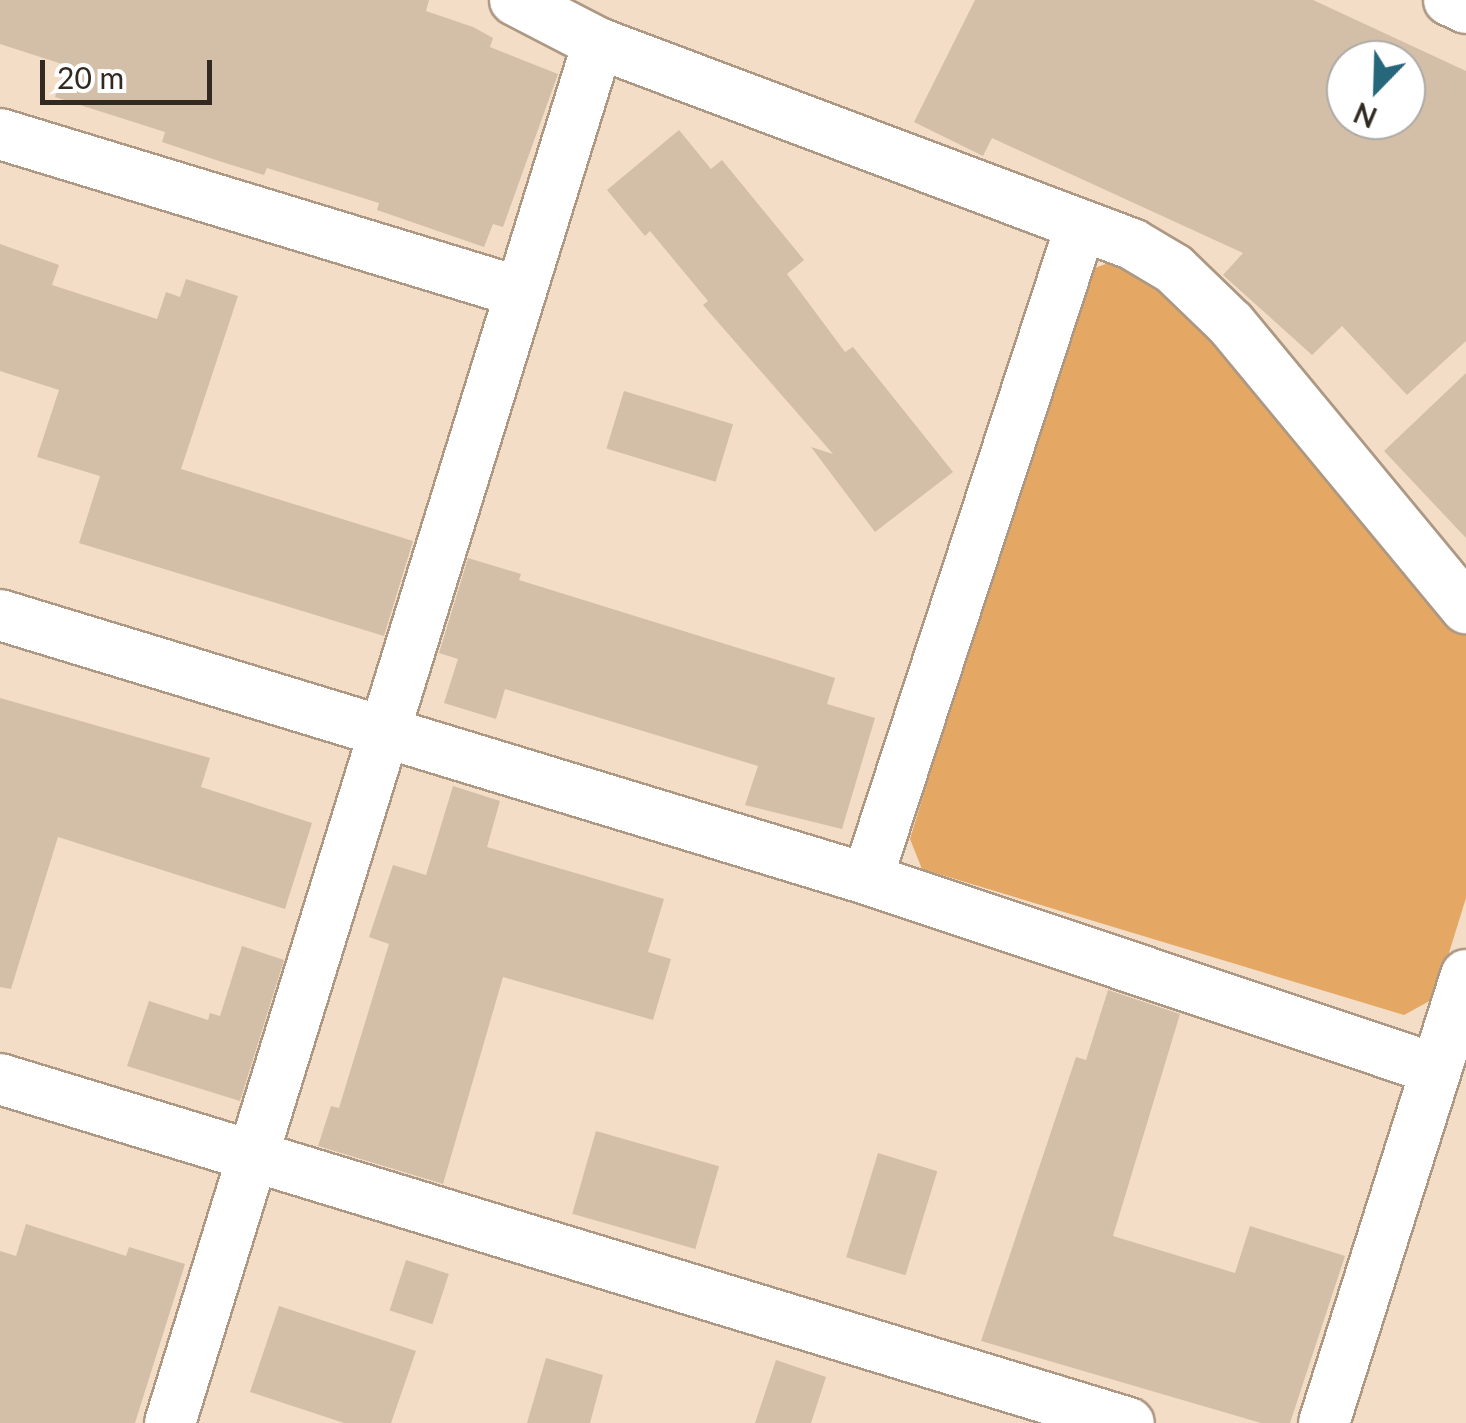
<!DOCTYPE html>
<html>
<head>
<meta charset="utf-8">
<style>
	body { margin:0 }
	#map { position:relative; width:1466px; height:1423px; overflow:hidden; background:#f3ddc7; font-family:Lato,sans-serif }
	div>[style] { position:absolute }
	.green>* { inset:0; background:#e5a864 }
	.building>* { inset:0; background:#d3bea8; transform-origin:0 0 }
	.roads { filter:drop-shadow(2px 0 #ac9883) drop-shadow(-2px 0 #ac9883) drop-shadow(0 2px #ac9883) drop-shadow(0 -2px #ac9883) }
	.minor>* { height:50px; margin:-25px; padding:0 25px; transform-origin:25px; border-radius:25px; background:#fff }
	span { translate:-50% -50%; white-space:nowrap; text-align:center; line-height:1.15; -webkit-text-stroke:9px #fff; paint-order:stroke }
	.north { position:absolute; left:1326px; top:40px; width:100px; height:100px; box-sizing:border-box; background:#fff; border:2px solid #adaaa6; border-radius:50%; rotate:203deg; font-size:28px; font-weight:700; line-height:40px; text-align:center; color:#322a21 }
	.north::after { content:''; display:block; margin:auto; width:35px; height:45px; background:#27677c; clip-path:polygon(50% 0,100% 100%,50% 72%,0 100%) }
	.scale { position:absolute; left:40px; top:60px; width:172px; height:45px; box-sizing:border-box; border:5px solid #322a21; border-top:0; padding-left:12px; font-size:30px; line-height:35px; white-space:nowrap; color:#322a21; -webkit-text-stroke:8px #fff; paint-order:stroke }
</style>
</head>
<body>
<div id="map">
	<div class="green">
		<i style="clip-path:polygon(1123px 258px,1153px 273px,1466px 628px,1466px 898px,1435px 998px,1404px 1015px,922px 869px,910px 839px,1083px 272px)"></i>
	</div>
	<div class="building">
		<i style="clip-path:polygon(0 0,429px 0,426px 11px,473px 27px,493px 38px,490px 47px,558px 74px,503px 227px,493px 224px,484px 247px,377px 210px,379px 203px,267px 168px,264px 175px,222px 162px,162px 142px,165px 132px,55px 97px,65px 65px,0 44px)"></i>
		<i style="clip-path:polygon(evenodd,975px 0,1313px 0,1466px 71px,1466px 341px,1407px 395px,1342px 326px,1312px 355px,1223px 275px,1243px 253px,992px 138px,983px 156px,914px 122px,975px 0,1346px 60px,1406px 60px,1406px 120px,1346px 120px,1346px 60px)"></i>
		<i style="clip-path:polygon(679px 130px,711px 169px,722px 160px,804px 260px,787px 274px,845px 352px,853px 347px,953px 472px,875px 532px,811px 447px,833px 454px,703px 305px,708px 301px,650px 231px,645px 236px,607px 190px)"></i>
		<i style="clip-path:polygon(0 244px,59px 265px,52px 285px,157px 319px,166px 292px,180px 297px,186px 279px,238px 296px,181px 469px,413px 541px,384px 636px,79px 543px,100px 476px,37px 457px,59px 390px,0 371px)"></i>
		<i style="clip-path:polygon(1466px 373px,1466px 538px,1384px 451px)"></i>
		<i style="left:624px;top:391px;width:114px;height:60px;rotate:17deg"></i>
		<i style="clip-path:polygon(468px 558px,521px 574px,519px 580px,835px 678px,827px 704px,875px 718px,842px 829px,745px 805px,758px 766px,505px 689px,496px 719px,444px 703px,458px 659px,439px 653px)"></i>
		<i style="clip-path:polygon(0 698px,210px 758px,201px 787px,312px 823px,285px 909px,58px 837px,11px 989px,0 987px)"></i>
		<i style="clip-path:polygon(453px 786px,500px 801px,487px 847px,664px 899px,648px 952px,671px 959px,653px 1020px,503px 977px,443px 1184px,318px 1146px,331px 1106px,339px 1108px,389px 944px,369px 937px,393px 865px,426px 875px)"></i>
		<i style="clip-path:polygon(242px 946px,284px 960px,240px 1101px,127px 1066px,149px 1001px,208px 1020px,210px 1013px,220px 1016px)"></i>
		<i style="clip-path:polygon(1108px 990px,1180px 1014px,1113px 1236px,1235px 1273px,1250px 1226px,1345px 1256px,1290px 1423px,1261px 1423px,981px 1341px,1076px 1057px,1086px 1060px)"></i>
		<i style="left:596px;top:1131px;width:128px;height:86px;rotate:16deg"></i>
		<i style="left:878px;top:1153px;width:62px;height:109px;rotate:17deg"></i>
		<i style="clip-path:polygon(26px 1224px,126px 1256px,129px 1247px,185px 1264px,135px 1423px,0 1423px,0 1251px,16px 1256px)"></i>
		<i style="left:406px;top:1260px;width:45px;height:53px;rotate:18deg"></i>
		<i style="clip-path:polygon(279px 1306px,416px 1351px,391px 1423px,344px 1423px,250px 1392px)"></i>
		<i style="clip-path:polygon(546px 1358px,603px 1375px,590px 1423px,527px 1423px)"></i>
		<i style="clip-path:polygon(776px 1360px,826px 1377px,811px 1423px,755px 1423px)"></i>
	</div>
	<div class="roads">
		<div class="minor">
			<i style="left:515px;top:0;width:93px;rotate:27.4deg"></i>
			<i style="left:598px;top:43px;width:571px;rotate:20.63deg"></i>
			<i style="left:1132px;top:244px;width:49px;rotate:30.8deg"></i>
			<i style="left:1174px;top:269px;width:79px;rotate:44deg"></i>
			<i style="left:1231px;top:324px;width:369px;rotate:50.4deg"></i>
			<i style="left:1449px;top:0;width:19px;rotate:25deg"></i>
			<i style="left:0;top:134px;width:539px;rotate:16.92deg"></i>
			<i style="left:0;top:615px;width:906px;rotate:16.94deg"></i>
			<i style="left:867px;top:879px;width:599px;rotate:18.5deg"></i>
			<i style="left:867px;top:879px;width:685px;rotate:-71.88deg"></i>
			<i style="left:0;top:1079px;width:1180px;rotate:16.95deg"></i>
			<i style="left:170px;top:1423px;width:1445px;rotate:-72.77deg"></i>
			<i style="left:1324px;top:1423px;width:470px;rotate:-72.4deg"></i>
		</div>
	</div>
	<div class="north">N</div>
	<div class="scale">20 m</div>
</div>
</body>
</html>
